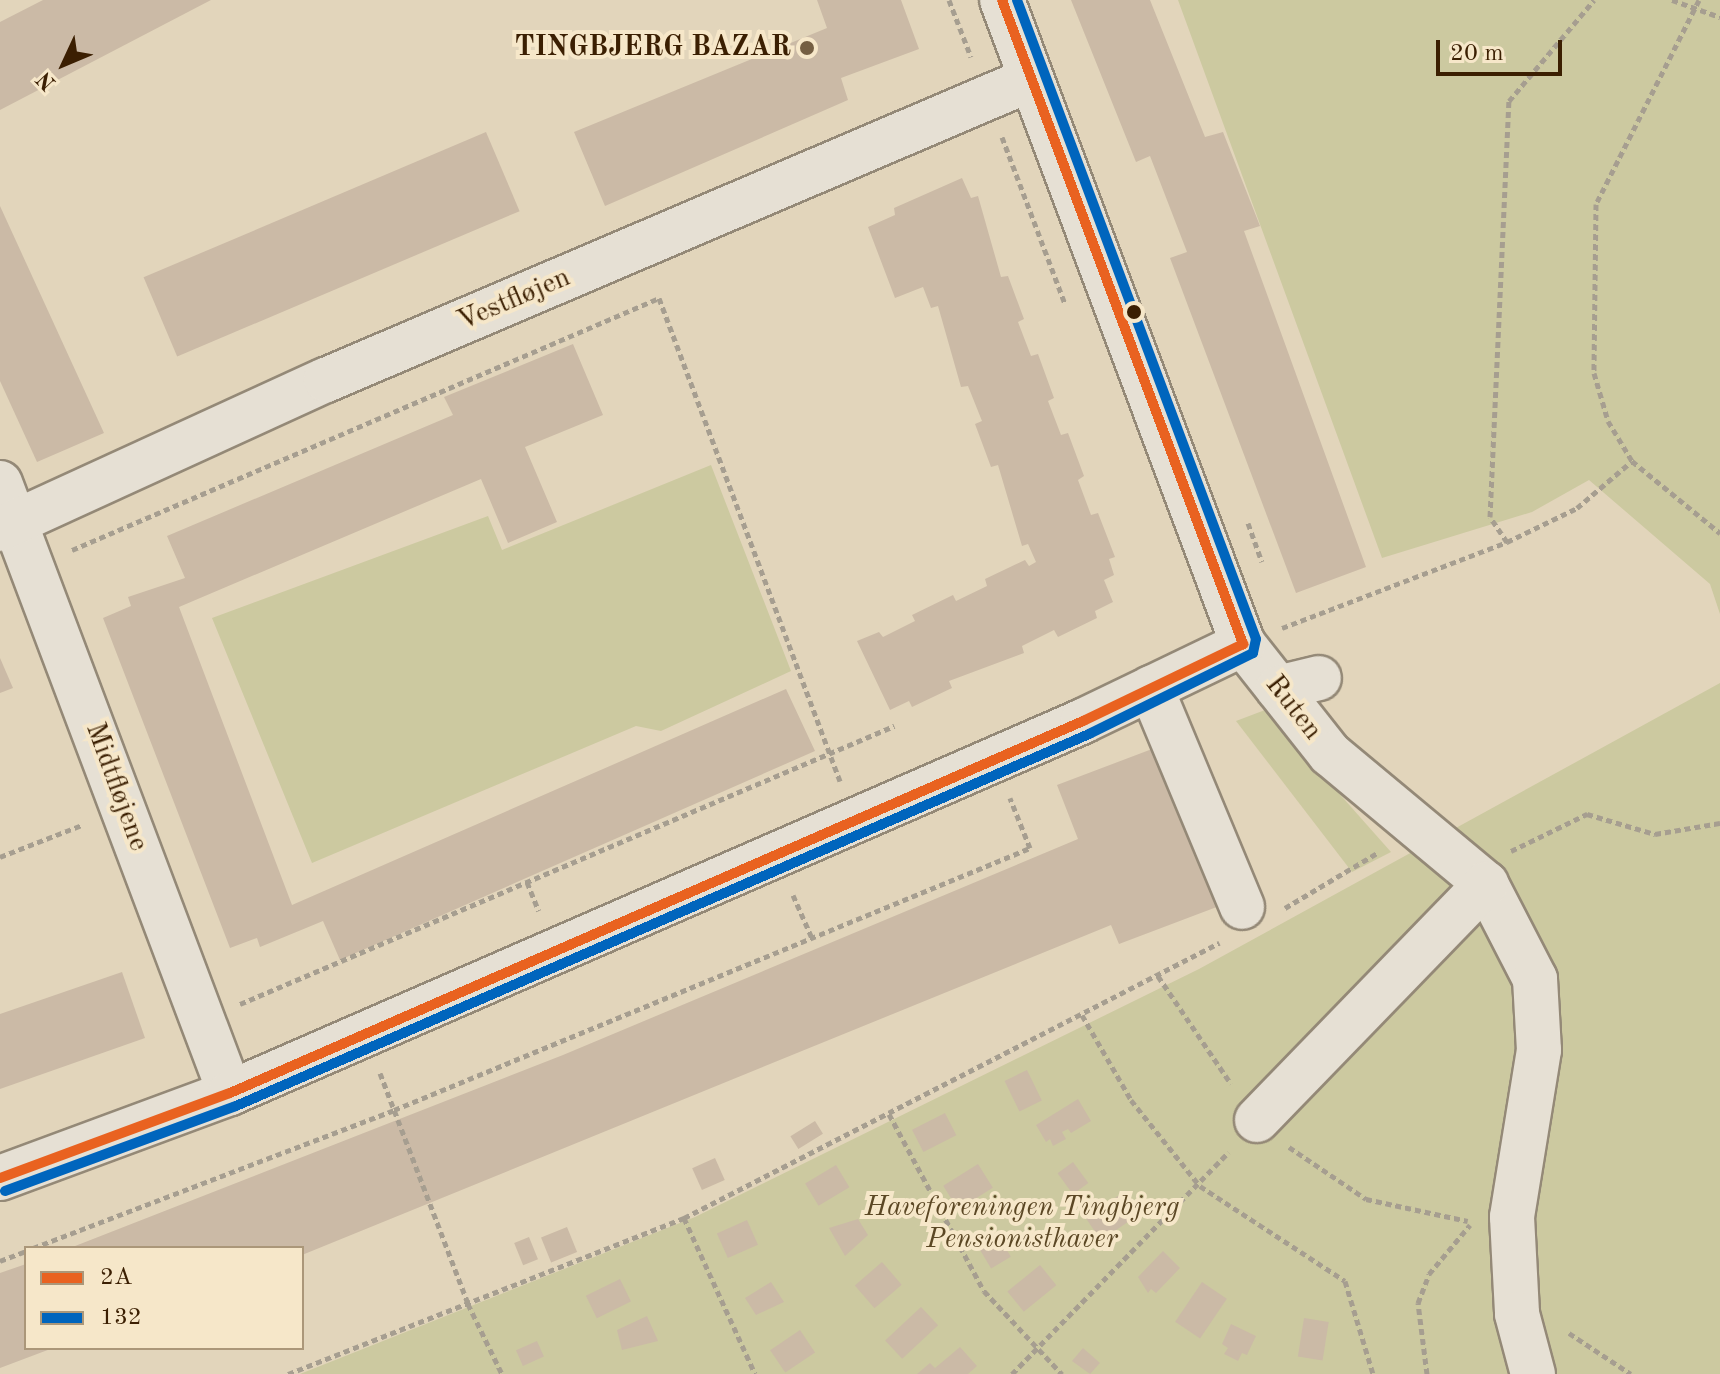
<!DOCTYPE html>
<html>
<head>
<meta charset="utf-8">
<style>
	body { margin:0 }
	#map { position:relative; width:1720px; height:1374px; overflow:hidden; background:#e2d5bb; font-family:"Old Standard TT",serif }
	div>[style] { position:absolute }
	.green>* { inset:0; background:#ccc9a0 }
	.building>* { inset:0; background:#cbbaa6; transform-origin:0 0 }
	.path>* { height:5px; margin-top:-2.5px; transform-origin:0; background:repeating-linear-gradient(90deg,#a69e90 0 6px,transparent 0 10px) }
	.roads { filter:drop-shadow(2px 0 #948977) drop-shadow(-2px 0 #948977) drop-shadow(0 2px #948977) drop-shadow(0 -2px #948977) }
	.minor>* { height:44px; margin:-22px; padding:0 22px; transform-origin:22px; border-radius:22px; background:#e6e0d4 }
	.bus-1>* { height:10px; margin:-5px; padding:0 5px; transform-origin:5px; border-radius:5px; background:#e96220 }
	.bus-2>* { height:10px; margin:-5px; padding:0 5px; transform-origin:5px; border-radius:5px; background:#0065bd }
	.dots>* { width:22px; height:22px; translate:-50% -50%; box-sizing:border-box; border:4px solid #f6e7c9; border-radius:50% }
	span { translate:-50% -50%; white-space:nowrap; text-align:center; line-height:1.15; -webkit-text-stroke:8px #f6e7c9; paint-order:stroke }
	.poi-label { font-size:28px; color:#3b1f02; font-weight:700 }
	.right { translate:-100% -50%; text-align:right }
	.street-label { font-size:28px; color:#3b1f02 }
	.park-label { font-size:28px; color:#5b4724; font-style:italic }
	.legend { position:absolute; left:24px; top:1246px; width:280px; height:104px; box-sizing:border-box; background:#f6e7c9; border:2px solid #ab9779; margin:0; padding:10px 14px; list-style:none; font-size:24px; color:#3b1f02 }
	.legend li { display:flex; align-items:center; gap:16px; height:40px }
	.legend b { width:40px; border:2px solid #ab9779 }
	.north { position:absolute; left:24px; top:24px; width:80px; height:80px; -webkit-text-stroke:6px #f6e7c9; paint-order:stroke; rotate:226deg; font-size:22px; font-weight:700; line-height:32px; text-align:center; color:#3b1f02 }
	.north::after { content:''; display:block; margin:auto; width:28px; height:36px; background:#3b1f02; clip-path:polygon(50% 0,100% 100%,50% 72%,0 100%) }
	.scale { position:absolute; left:1436px; top:40px; width:126px; height:36px; box-sizing:border-box; border:4px solid #3b1f02; border-top:0; padding-left:10px; font-size:24px; line-height:28px; white-space:nowrap; color:#3b1f02; -webkit-text-stroke:6px #f6e7c9; paint-order:stroke }
</style>
</head>
<body>
<div id="map">
	<div class="green">
		<i style="clip-path:polygon(1178px 0,1720px 0,1720px 614px,1710px 584px,1589px 480px,1532px 512px,1382px 558px)"></i>
		<i style="clip-path:polygon(711px 465px,791px 671px,661px 731px,636px 726px,312px 863px,212px 618px,488px 516px,502px 550px)"></i>
		<i style="clip-path:polygon(1720px 683px,1720px 1374px,300px 1374px,695px 1217px,1199px 969px)"></i>
		<i style="clip-path:polygon(1265px 710px,1391px 852px,1352px 872px,1236px 721px)"></i>
	</div>
	<div class="building">
		<i style="clip-path:polygon(43px 0,211px 0,0 110px,0 22px)"></i>
		<i style="clip-path:polygon(817px 0,901px 0,919px 49px,841px 78px,848px 100px,605px 206px,574px 132px,827px 28px)"></i>
		<i style="clip-path:polygon(1071px 0,1150px 0,1205px 137px,1223px 132px,1260px 226px,1244px 231px,1366px 567px,1296px 593px,1170px 258px,1187px 252px,1150px 156px,1136px 162px)"></i>
		<i style="left:486px;top:132px;width:86px;height:372px;rotate:67deg"></i>
		<i style="clip-path:polygon(962px 178px,971px 198px,978px 196px,1001px 277px,1008px 276px,1024px 319px,1018px 322px,1031px 356px,1038px 354px,1054px 398px,1048px 401px,1061px 435px,1068px 433px,1084px 476px,1078px 480px,1091px 515px,1098px 513px,1115px 557px,1109px 559px,1114px 575px,1104px 580px,1113px 602px,1095px 611px,1097px 618px,1058px 637px,1054px 630px,1022px 646px,1024px 653px,949px 681px,952px 688px,912px 707px,909px 701px,890px 710px,857px 641px,879px 632px,883px 637px,915px 621px,912px 615px,953px 595px,956px 601px,987px 586px,985px 579px,1025px 560px,1029px 566px,1036px 562px,1028px 544px,1022px 546px,998px 465px,991px 467px,975px 424px,982px 421px,968px 386px,961px 387px,938px 306px,931px 308px,923px 287px,895px 298px,868px 227px,895px 215px,894px 208px)"></i>
		<i style="clip-path:polygon(0 206px,104px 433px,37px 462px,0 381px)"></i>
		<i style="clip-path:polygon(573px 344px,603px 415px,525px 447px,557px 522px,508px 543px,481px 479px,179px 607px,292px 905px,786px 689px,815px 751px,340px 960px,323px 921px,260px 947px,257px 938px,230px 948px,103px 618px,131px 606px,128px 597px,185px 578px,167px 536px,453px 415px,444px 397px)"></i>
		<i style="clip-path:polygon(0 658px,13px 688px,0 693px)"></i>
		<i style="clip-path:polygon(1160px 746px,1222px 905px,1119px 944px,1111px 925px,302px 1255px,302px 1248px,70px 1248px,563px 1055px,1078px 839px,1057px 785px)"></i>
		<i style="clip-path:polygon(122px 972px,145px 1038px,0 1089px,0 1014px)"></i>
		<i style="left:1027px;top:1070px;width:34px;height:25px;rotate:64deg"></i>
		<i style="clip-path:polygon(1078px 1099px,1091px 1121px,1071px 1133px,1068px 1129px,1062px 1132px,1066px 1139px,1053px 1146px,1050px 1139px,1046px 1142px,1036px 1125px)"></i>
		<i style="left:945px;top:1113px;width:25px;height:37px;rotate:63deg"></i>
		<i style="left:815px;top:1121px;width:15px;height:29px;rotate:58deg"></i>
		<i style="left:715px;top:1158px;width:24px;height:25px;rotate:66deg"></i>
		<i style="left:1073px;top:1162px;width:26px;height:19px;rotate:54deg"></i>
		<i style="left:978px;top:1164px;width:28px;height:41px;rotate:58deg"></i>
		<i style="left:836px;top:1165px;width:26px;height:36px;rotate:59deg"></i>
		<i style="left:1118px;top:1196px;width:27px;height:39px;rotate:56deg"></i>
		<i style="clip-path:polygon(858px 1219px,868px 1235px,845px 1256px,829px 1228px)"></i>
		<i style="left:747px;top:1220px;width:27px;height:33px;rotate:66deg"></i>
		<i style="left:567px;top:1227px;width:27px;height:28px;rotate:68deg"></i>
		<i style="left:529px;top:1237px;width:24px;height:16px;rotate:68deg"></i>
		<i style="left:999px;top:1237px;width:23px;height:23px;rotate:59deg"></i>
		<i style="clip-path:polygon(1163px 1251px,1180px 1268px,1156px 1293px,1151px 1289px,1148px 1293px,1138px 1277px)"></i>
		<i style="left:882px;top:1262px;width:30px;height:36px;rotate:49deg"></i>
		<i style="clip-path:polygon(26px 1264px,26px 1348px,53px 1348px,0 1368px,0 1273px)"></i>
		<i style="left:1040px;top:1265px;width:26px;height:42px;rotate:51deg"></i>
		<i style="left:620px;top:1279px;width:25px;height:38px;rotate:64deg"></i>
		<i style="clip-path:polygon(771px 1282px,784px 1302px,756px 1315px,745px 1298px)"></i>
		<i style="left:1202px;top:1282px;width:30px;height:48px;rotate:34deg"></i>
		<i style="left:921px;top:1307px;width:25px;height:49px;rotate:47deg"></i>
		<i style="clip-path:polygon(647px 1316px,658px 1341px,622px 1350px,617px 1330px)"></i>
		<i style="left:1304px;top:1318px;width:25px;height:39px;rotate:9deg"></i>
		<i style="clip-path:polygon(1231px 1324px,1256px 1336px,1247px 1355px,1242px 1353px,1238px 1361px,1224px 1354px,1228px 1348px,1222px 1344px)"></i>
		<i style="left:800px;top:1330px;width:27px;height:36px;rotate:56deg"></i>
		<i style="left:537px;top:1341px;width:17px;height:23px;rotate:66deg"></i>
		<i style="clip-path:polygon(960px 1347px,977px 1366px,968px 1374px,917px 1374px,930px 1363px,935px 1368px)"></i>
		<i style="clip-path:polygon(1083px 1348px,1100px 1363px,1090px 1374px,1072px 1361px)"></i>
	</div>
	<div class="path">
		<i style="left:949px;top:0;width:61px;rotate:68.9deg"></i>
		<i style="left:1672px;top:0;width:51px;rotate:19.5deg"></i>
		<i style="left:1699px;top:0;width:229px;rotate:116.8deg"></i>
		<i style="left:1596px;top:204px;width:169px;rotate:90.7deg"></i>
		<i style="left:1594px;top:373px;width:50px;rotate:73.7deg"></i>
		<i style="left:1608px;top:421px;width:47px;rotate:59deg"></i>
		<i style="left:1632px;top:461px;width:114px;rotate:39.3deg"></i>
		<i style="left:1002px;top:137px;width:178px;rotate:69.3deg"></i>
		<i style="left:1248px;top:523px;width:41px;rotate:70.3deg"></i>
		<i style="left:1507px;top:542px;width:30px;rotate:-124deg"></i>
		<i style="left:1490px;top:517px;width:416px;rotate:-87.4deg"></i>
		<i style="left:1509px;top:101px;width:132px;rotate:-49.9deg"></i>
		<i style="left:72px;top:550px;width:639px;rotate:-23.23deg"></i>
		<i style="left:659px;top:298px;width:516px;rotate:69.46deg"></i>
		<i style="left:1282px;top:628px;width:241px;rotate:-20.9deg"></i>
		<i style="left:1507px;top:542px;width:78px;rotate:-25.9deg"></i>
		<i style="left:1577px;top:508px;width:72px;rotate:-40.5deg"></i>
		<i style="left:1511px;top:851px;width:85px;rotate:-26deg"></i>
		<i style="left:1587px;top:814px;width:71px;rotate:16.4deg"></i>
		<i style="left:1655px;top:834px;width:66px;rotate:-9.6deg"></i>
		<i style="left:0;top:857px;width:88px;rotate:-21.3deg"></i>
		<i style="left:527px;top:882px;width:31px;rotate:68deg"></i>
		<i style="left:793px;top:895px;width:47px;rotate:66.2deg"></i>
		<i style="left:1285px;top:908px;width:109px;rotate:-30.8deg"></i>
		<i style="left:1158px;top:976px;width:130px;rotate:55.9deg"></i>
		<i style="left:240px;top:1004px;width:711px;rotate:-23.03deg"></i>
		<i style="left:1082px;top:1015px;width:98px;rotate:60deg"></i>
		<i style="left:1131px;top:1100px;width:110px;rotate:51.3deg"></i>
		<i style="left:1200px;top:1186px;width:173px;rotate:33.2deg"></i>
		<i style="left:1345px;top:1281px;width:97px;rotate:73.2deg"></i>
		<i style="left:380px;top:1073px;width:247px;rotate:69.1deg"></i>
		<i style="left:468px;top:1304px;width:78px;rotate:64.1deg"></i>
		<i style="left:889px;top:1114px;width:201px;rotate:61.8deg"></i>
		<i style="left:984px;top:1291px;width:114px;rotate:46.8deg"></i>
		<i style="left:1289px;top:1147px;width:93px;rotate:34deg"></i>
		<i style="left:1366px;top:1199px;width:104px;rotate:12.2deg"></i>
		<i style="left:684px;top:1218px;width:171px;rotate:65.5deg"></i>
		<i style="left:33px;top:1248px;width:386px;rotate:-20.9deg"></i>
		<i style="left:394px;top:1110px;width:688px;rotate:-22.39deg"></i>
		<i style="left:1030px;top:848px;width:54px;rotate:-111.8deg"></i>
		<i style="left:0;top:1261px;width:28px;rotate:-21deg"></i>
		<i style="left:1569px;top:1333px;width:74px;rotate:33.5deg"></i>
		<i style="left:288px;top:1374px;width:426px;rotate:-21.5deg"></i>
		<i style="left:684px;top:1218px;width:602px;rotate:-27.2deg"></i>
		<i style="left:1012px;top:1374px;width:310px;rotate:-45.7deg"></i>
		<i style="left:1427px;top:1374px;width:72px;rotate:-97.2deg"></i>
		<i style="left:1418px;top:1303px;width:31px;rotate:-69deg"></i>
		<i style="left:1429px;top:1274px;width:64px;rotate:-50.1deg"></i>
	</div>
	<div class="roads">
		<div class="minor">
			<i style="left:1002px;top:0;width:688px;rotate:69.48deg"></i>
			<i style="left:1243px;top:644px;width:140px;rotate:51.7deg"></i>
			<i style="left:1330px;top:754px;width:203px;rotate:39.8deg"></i>
			<i style="left:1486px;top:884px;width:107px;rotate:62.7deg"></i>
			<i style="left:1535px;top:979px;width:71px;rotate:86.8deg"></i>
			<i style="left:1539px;top:1050px;width:169px;rotate:99.2deg"></i>
			<i style="left:1512px;top:1217px;width:97px;rotate:87deg"></i>
			<i style="left:1517px;top:1314px;width:62px;rotate:75.1deg"></i>
			<i style="left:0;top:483px;width:652px;rotate:69.34deg"></i>
			<i style="left:0;top:529px;width:358px;rotate:-24.6deg"></i>
			<i style="left:326px;top:380px;width:767px;rotate:-23.12deg"></i>
			<i style="left:1151px;top:688px;width:237px;rotate:67.4deg"></i>
			<i style="left:1278px;top:688px;width:42px;rotate:-13.7deg"></i>
			<i style="left:1257px;top:1120px;width:329px;rotate:-45.9deg"></i>
			<i style="left:0;top:1178px;width:245px;rotate:-20.3deg"></i>
			<i style="left:230px;top:1093px;width:931px;rotate:-23.56deg"></i>
			<i style="left:1083px;top:721px;width:178px;rotate:-25.7deg"></i>
		</div>
	</div>
	<div class="bus-1">
		<i style="left:1002px;top:0;width:688px;rotate:69.48deg"></i>
		<i style="left:0;top:1178px;width:245px;rotate:-20.3deg"></i>
		<i style="left:230px;top:1093px;width:931px;rotate:-23.56deg"></i>
		<i style="left:1083px;top:721px;width:178px;rotate:-25.7deg"></i>
	</div>
	<div class="bus-2">
		<i style="left:5px;top:1191px;width:246px;rotate:-20.2deg"></i>
		<i style="left:236px;top:1106px;width:931px;rotate:-23.56deg"></i>
		<i style="left:1089px;top:734px;width:183px;rotate:-26.3deg"></i>
		<i style="left:1253px;top:653px;width:14px;rotate:-78deg"></i>
		<i style="left:1256px;top:639px;width:682px;rotate:-110.51deg"></i>
	</div>
	<div class="dots">
		<i style="left:807px;top:48px;background:#755f43"></i>
		<i style="left:1134px;top:312px;background:#3b1f02"></i>
	</div>
	<div class="poi-label">
		<span class="right" style="left:791px;top:48px">TINGBJERG BAZAR</span>
	</div>
	<div class="street-label">
		<span style="left:514px;top:300px;rotate:-23deg">Vestfløjen</span>
		<span style="left:1293px;top:708px;rotate:52deg">Ruten</span>
		<span style="left:116px;top:787px;rotate:70deg">Midtfløjene</span>
	</div>
	<div class="park-label">
		<span style="left:1022px;top:1224px">Haveforeningen Tingbjerg<br>Pensionisthaver</span>
	</div>
	<ul class="legend">
	<li><b style="height:10px;background:#e96220"></b>2A</li>
	<li><b style="height:10px;background:#0065bd"></b>132</li>
	</ul>
	<div class="north">N</div>
	<div class="scale">20 m</div>
</div>
</body>
</html>
